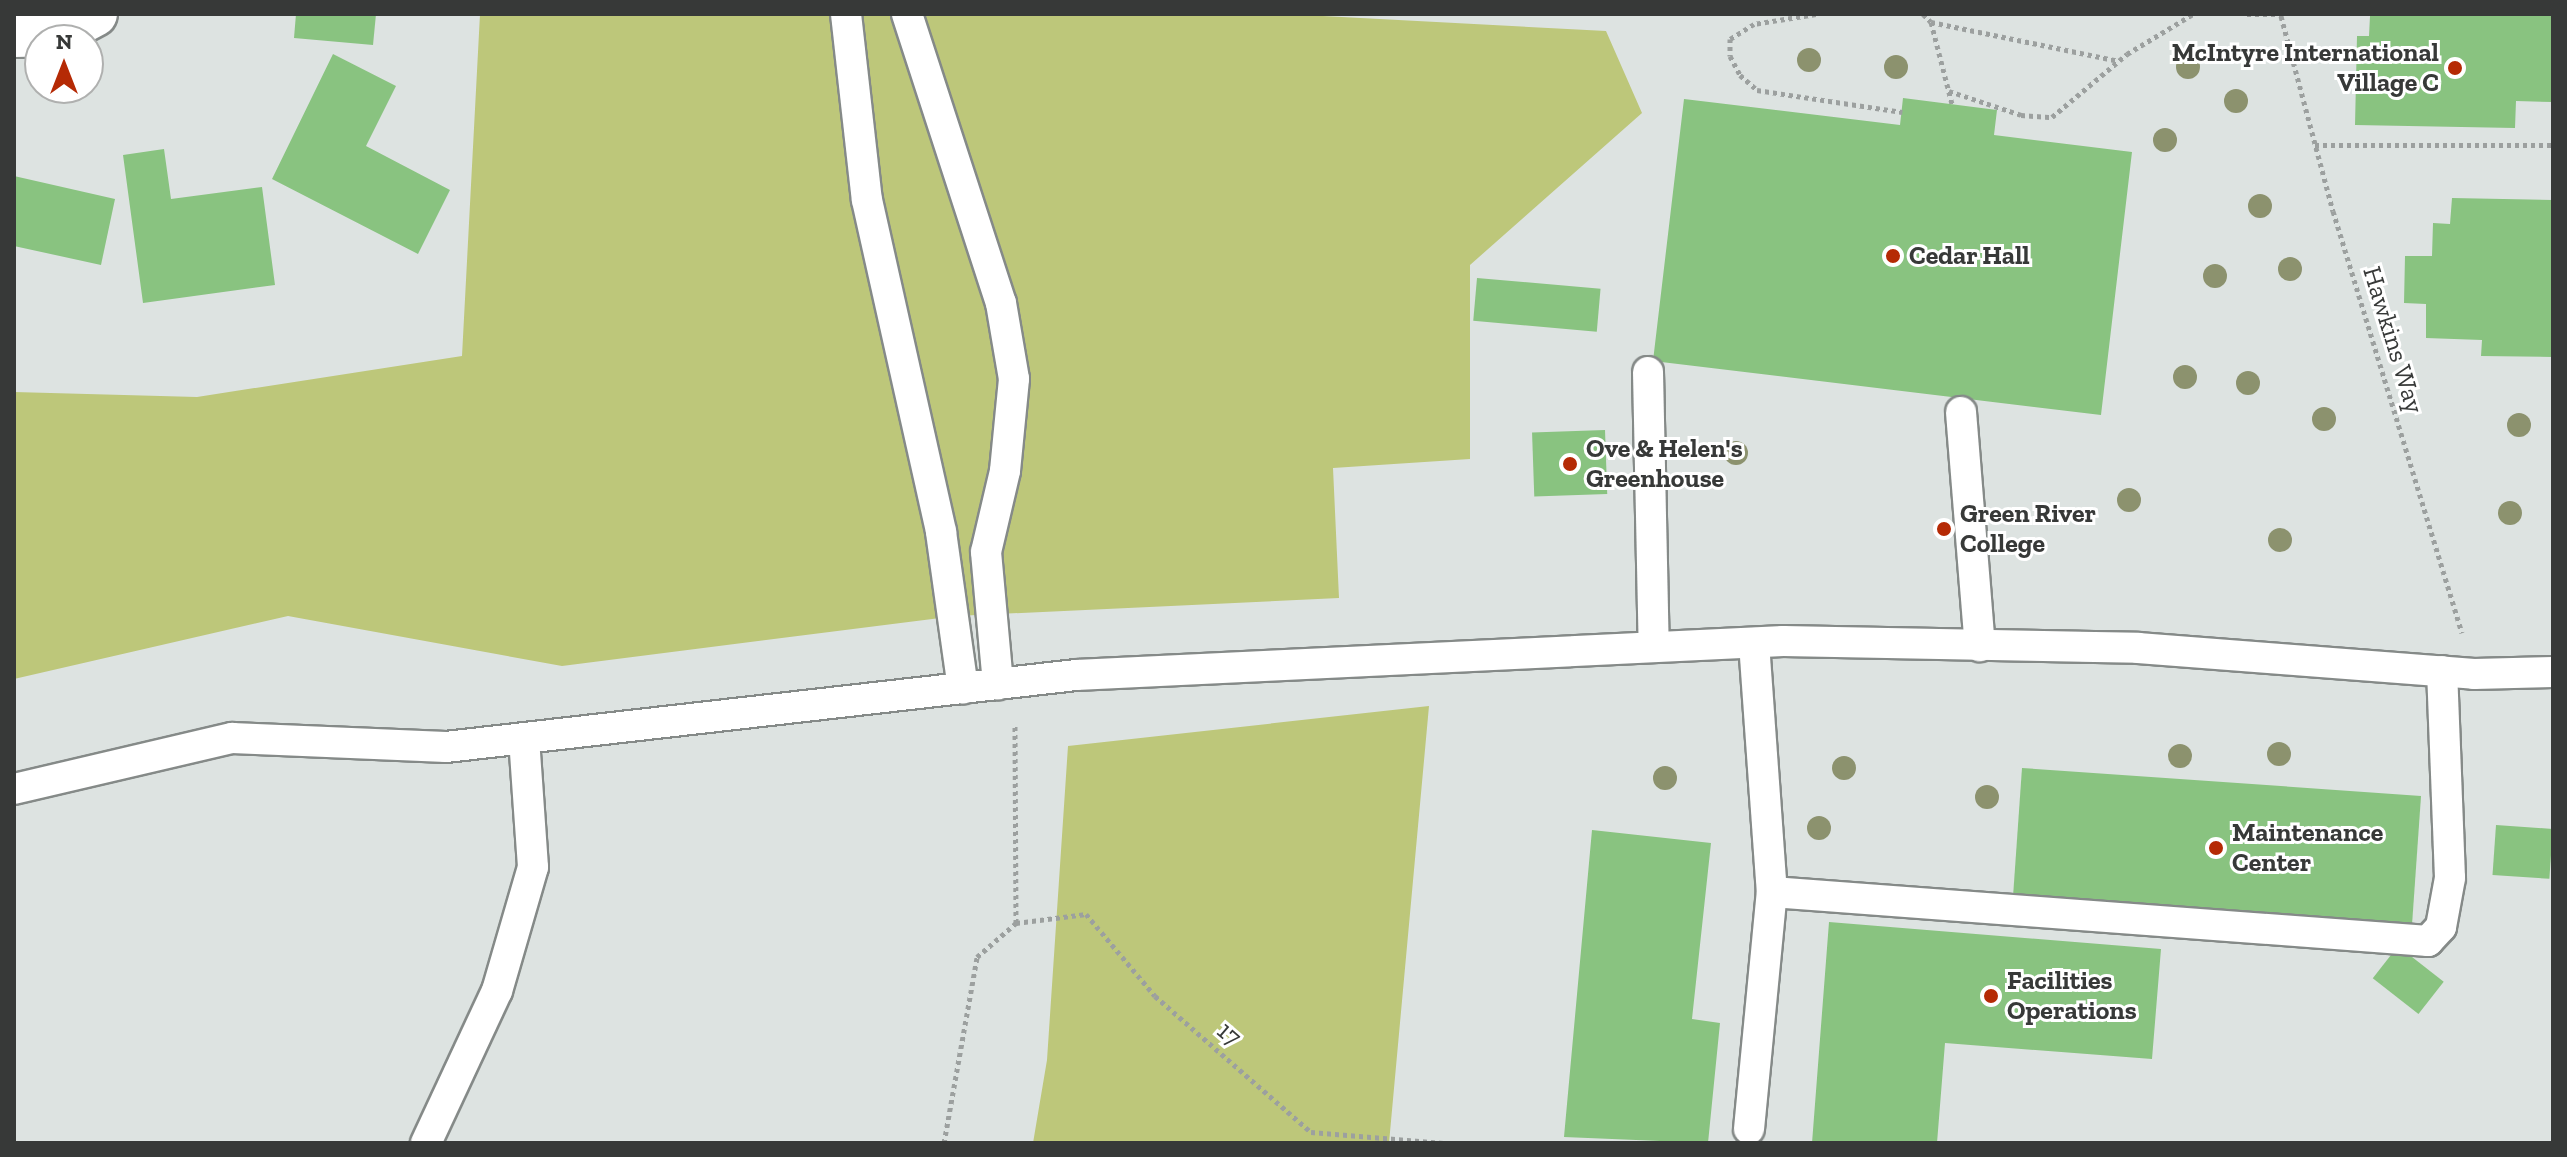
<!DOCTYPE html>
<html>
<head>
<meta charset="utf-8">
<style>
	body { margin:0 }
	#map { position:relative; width:2567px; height:1157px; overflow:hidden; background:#dde3e1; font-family:"Zilla Slab",serif }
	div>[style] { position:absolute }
	.green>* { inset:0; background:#bdc77a }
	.building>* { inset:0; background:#89c380; transform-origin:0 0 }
	.path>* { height:5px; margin-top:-2.5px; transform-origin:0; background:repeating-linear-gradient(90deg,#9ca09f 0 4px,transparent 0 8px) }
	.roads { filter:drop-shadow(2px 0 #858a88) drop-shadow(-2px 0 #858a88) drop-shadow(0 2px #858a88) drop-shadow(0 -2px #858a88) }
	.service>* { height:30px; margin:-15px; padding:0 15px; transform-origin:15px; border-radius:15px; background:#fff }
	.minor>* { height:44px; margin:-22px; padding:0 22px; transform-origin:22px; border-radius:22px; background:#fff }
	.trees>* { width:24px; height:24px; margin:-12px; border-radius:50%; background:#8c926e }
	.dots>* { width:22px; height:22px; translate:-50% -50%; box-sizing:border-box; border:4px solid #fff; border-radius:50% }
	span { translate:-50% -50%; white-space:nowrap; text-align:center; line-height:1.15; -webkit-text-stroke:6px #fff; paint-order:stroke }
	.poi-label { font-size:26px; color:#373938; font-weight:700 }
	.right { translate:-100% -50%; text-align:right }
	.left { translate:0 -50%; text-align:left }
	.street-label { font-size:26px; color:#373938 }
	.frame { position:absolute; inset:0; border:16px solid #373938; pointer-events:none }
	.north { position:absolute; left:24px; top:24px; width:80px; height:80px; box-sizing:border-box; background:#fff; border:2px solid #afb0af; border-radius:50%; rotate:0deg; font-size:22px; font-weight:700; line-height:32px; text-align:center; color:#373938 }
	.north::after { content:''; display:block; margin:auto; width:28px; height:36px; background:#b52a05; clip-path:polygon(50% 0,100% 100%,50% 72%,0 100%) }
</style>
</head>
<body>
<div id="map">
	<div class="green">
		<i style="clip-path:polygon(480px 14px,1285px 14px,1606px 31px,1642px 113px,1470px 265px,1470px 459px,1333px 468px,1339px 598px,956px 616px,562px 666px,288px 616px,14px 679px,14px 392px,197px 397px,462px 356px)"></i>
		<i style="clip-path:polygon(1429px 706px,1389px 1143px,1033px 1143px,1047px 1060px,1068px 746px)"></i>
	</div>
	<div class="building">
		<i style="clip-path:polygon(296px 14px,376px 14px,373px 45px,294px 38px)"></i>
		<i style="clip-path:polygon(2380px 14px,2553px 14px,2553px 102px,2516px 101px,2515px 128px,2355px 125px,2357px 36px,2369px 36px,2370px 16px)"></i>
		<i style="clip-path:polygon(333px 54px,396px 86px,366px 146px,450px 190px,418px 254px,272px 179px)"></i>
		<i style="clip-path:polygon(1903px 98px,1997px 110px,1994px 135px,2132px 152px,2101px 415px,1653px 361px,1684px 99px,1900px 125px)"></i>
		<i style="clip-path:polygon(164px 149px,171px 199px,262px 187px,275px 285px,143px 303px,123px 155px)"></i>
		<i style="clip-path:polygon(14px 176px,115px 199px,101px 265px,14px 246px)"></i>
		<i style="clip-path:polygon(2452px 198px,2553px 200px,2553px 357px,2481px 356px,2482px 340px,2426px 338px,2426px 304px,2404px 303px,2405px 256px,2432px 256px,2433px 223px,2450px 224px)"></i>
		<i style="left:1477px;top:278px;width:124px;height:43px;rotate:5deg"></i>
		<i style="left:1605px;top:430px;width:64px;height:73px;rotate:88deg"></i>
		<i style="left:2022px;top:768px;width:400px;height:129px;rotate:4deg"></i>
		<i style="left:2496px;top:825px;width:57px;height:50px;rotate:4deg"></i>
		<i style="clip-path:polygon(1592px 830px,1711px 843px,1692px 1019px,1720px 1023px,1708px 1143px,1564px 1137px)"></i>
		<i style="clip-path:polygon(1829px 922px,2161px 949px,2152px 1059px,1945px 1043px,1937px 1143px,1812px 1143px)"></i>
		<i style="left:2398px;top:946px;width:58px;height:41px;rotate:38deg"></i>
	</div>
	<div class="path">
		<i style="left:1816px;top:14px;width:63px;rotate:170.8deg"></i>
		<i style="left:1754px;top:24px;width:28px;rotate:148deg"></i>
		<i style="left:1730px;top:39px;width:17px;rotate:90deg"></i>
		<i style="left:1730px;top:56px;width:21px;rotate:62deg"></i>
		<i style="left:1740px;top:75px;width:23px;rotate:41deg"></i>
		<i style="left:1757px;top:90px;width:147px;rotate:8.6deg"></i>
		<i style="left:1923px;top:14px;width:11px;rotate:45deg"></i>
		<i style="left:1931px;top:22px;width:192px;rotate:11.7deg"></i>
		<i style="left:2247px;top:14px;width:38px"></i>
		<i style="left:2281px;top:16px;width:202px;rotate:75.1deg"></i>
		<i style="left:2333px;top:211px;width:441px;rotate:73deg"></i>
		<i style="left:1931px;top:22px;width:85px;rotate:75.6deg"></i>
		<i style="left:1949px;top:91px;width:76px;rotate:18.4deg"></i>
		<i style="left:2021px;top:115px;width:31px;rotate:4deg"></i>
		<i style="left:2052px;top:117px;width:98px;rotate:-40deg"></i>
		<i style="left:2127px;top:54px;width:77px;rotate:-31.2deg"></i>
		<i style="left:2315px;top:145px;width:238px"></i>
		<i style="left:1016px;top:923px;width:71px;rotate:-7.3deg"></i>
		<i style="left:1086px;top:914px;width:107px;rotate:49.9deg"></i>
		<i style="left:1155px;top:996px;width:207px;rotate:41.1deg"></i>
		<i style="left:1311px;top:1132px;width:133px;rotate:4.7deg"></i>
		<i style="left:944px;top:1143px;width:189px;rotate:-79.9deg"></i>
		<i style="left:977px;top:957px;width:52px;rotate:-41.1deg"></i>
		<i style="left:1016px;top:923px;width:199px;rotate:-90.3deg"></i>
	</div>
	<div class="roads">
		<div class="service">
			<i style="left:846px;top:14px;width:187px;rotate:83.6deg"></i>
			<i style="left:867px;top:200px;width:340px;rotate:77.4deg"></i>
			<i style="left:941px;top:532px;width:158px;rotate:82deg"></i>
			<i style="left:907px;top:14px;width:304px;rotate:72deg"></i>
			<i style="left:1001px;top:303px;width:77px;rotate:80.3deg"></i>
			<i style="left:1014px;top:379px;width:92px;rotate:95.6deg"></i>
			<i style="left:1005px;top:471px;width:83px;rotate:103.2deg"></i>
			<i style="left:986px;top:552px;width:133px;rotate:84.8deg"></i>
			<i style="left:1648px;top:372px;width:275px;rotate:88.8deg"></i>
			<i style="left:1961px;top:412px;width:235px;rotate:85.4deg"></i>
			<i style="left:1754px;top:643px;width:250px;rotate:85.9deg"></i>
			<i style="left:1772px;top:892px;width:658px;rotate:4.27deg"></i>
			<i style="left:2428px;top:941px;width:19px;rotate:-47deg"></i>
			<i style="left:2441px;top:927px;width:50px;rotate:-79.6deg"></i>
			<i style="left:2450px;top:878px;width:207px;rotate:-92.2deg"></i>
			<i style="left:14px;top:789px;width:224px;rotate:-13.2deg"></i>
			<i style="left:232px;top:738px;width:214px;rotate:2.4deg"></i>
			<i style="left:446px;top:747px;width:634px;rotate:-6.52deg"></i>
			<i style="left:1076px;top:675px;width:708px;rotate:-2.75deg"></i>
			<i style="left:1783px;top:641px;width:355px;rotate:1.1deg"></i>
			<i style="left:2138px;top:648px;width:337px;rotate:4.4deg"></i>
			<i style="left:2474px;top:674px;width:79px;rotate:-1.5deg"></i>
			<i style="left:1749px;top:1129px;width:238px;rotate:-84.5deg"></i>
			<i style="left:426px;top:1143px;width:168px;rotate:-65deg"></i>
			<i style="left:497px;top:991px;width:129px;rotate:-73.8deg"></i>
			<i style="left:533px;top:867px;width:129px;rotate:-94deg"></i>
		</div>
		<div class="minor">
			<i style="left:14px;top:35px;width:44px;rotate:-1.3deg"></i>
			<i style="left:58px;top:34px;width:42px;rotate:-28.4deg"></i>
		</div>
	</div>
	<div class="trees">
		<i style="left:1809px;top:60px"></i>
		<i style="left:1896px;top:67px"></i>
		<i style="left:2188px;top:67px"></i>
		<i style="left:2236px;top:101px"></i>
		<i style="left:2165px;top:140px"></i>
		<i style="left:2260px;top:206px"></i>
		<i style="left:2290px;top:269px"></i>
		<i style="left:2215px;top:276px"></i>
		<i style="left:2185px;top:377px"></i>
		<i style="left:2248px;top:383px"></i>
		<i style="left:2324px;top:419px"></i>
		<i style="left:2519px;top:425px"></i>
		<i style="left:1736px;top:453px"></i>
		<i style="left:2129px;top:500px"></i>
		<i style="left:2510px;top:513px"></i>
		<i style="left:2280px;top:540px"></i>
		<i style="left:2279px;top:754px"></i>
		<i style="left:2180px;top:756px"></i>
		<i style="left:1844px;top:768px"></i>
		<i style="left:1665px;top:778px"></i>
		<i style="left:1987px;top:797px"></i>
		<i style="left:1819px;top:828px"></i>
	</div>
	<div class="dots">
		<i style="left:2455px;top:68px;background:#b52a05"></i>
		<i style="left:1893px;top:256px;background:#b52a05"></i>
		<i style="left:1570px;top:464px;background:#b52a05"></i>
		<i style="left:1944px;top:529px;background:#b52a05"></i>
		<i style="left:2216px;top:848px;background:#b52a05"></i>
		<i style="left:1991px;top:996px;background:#b52a05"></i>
	</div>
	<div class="poi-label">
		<span class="right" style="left:2439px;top:68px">McIntyre International<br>Village C</span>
		<span class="left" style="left:1909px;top:256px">Cedar Hall</span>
		<span class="left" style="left:1586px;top:464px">Ove &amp; Helen's<br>Greenhouse</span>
		<span class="left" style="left:1960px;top:529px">Green River<br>College</span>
		<span class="left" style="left:2232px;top:848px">Maintenance<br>Center</span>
		<span class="left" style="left:2007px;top:996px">Facilities<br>Operations</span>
	</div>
	<div class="street-label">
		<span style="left:2393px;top:340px;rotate:73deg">Hawkins Way</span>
		<span style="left:1229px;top:1034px;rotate:41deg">17</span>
	</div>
	<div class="frame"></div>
	<div class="north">N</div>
</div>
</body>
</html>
